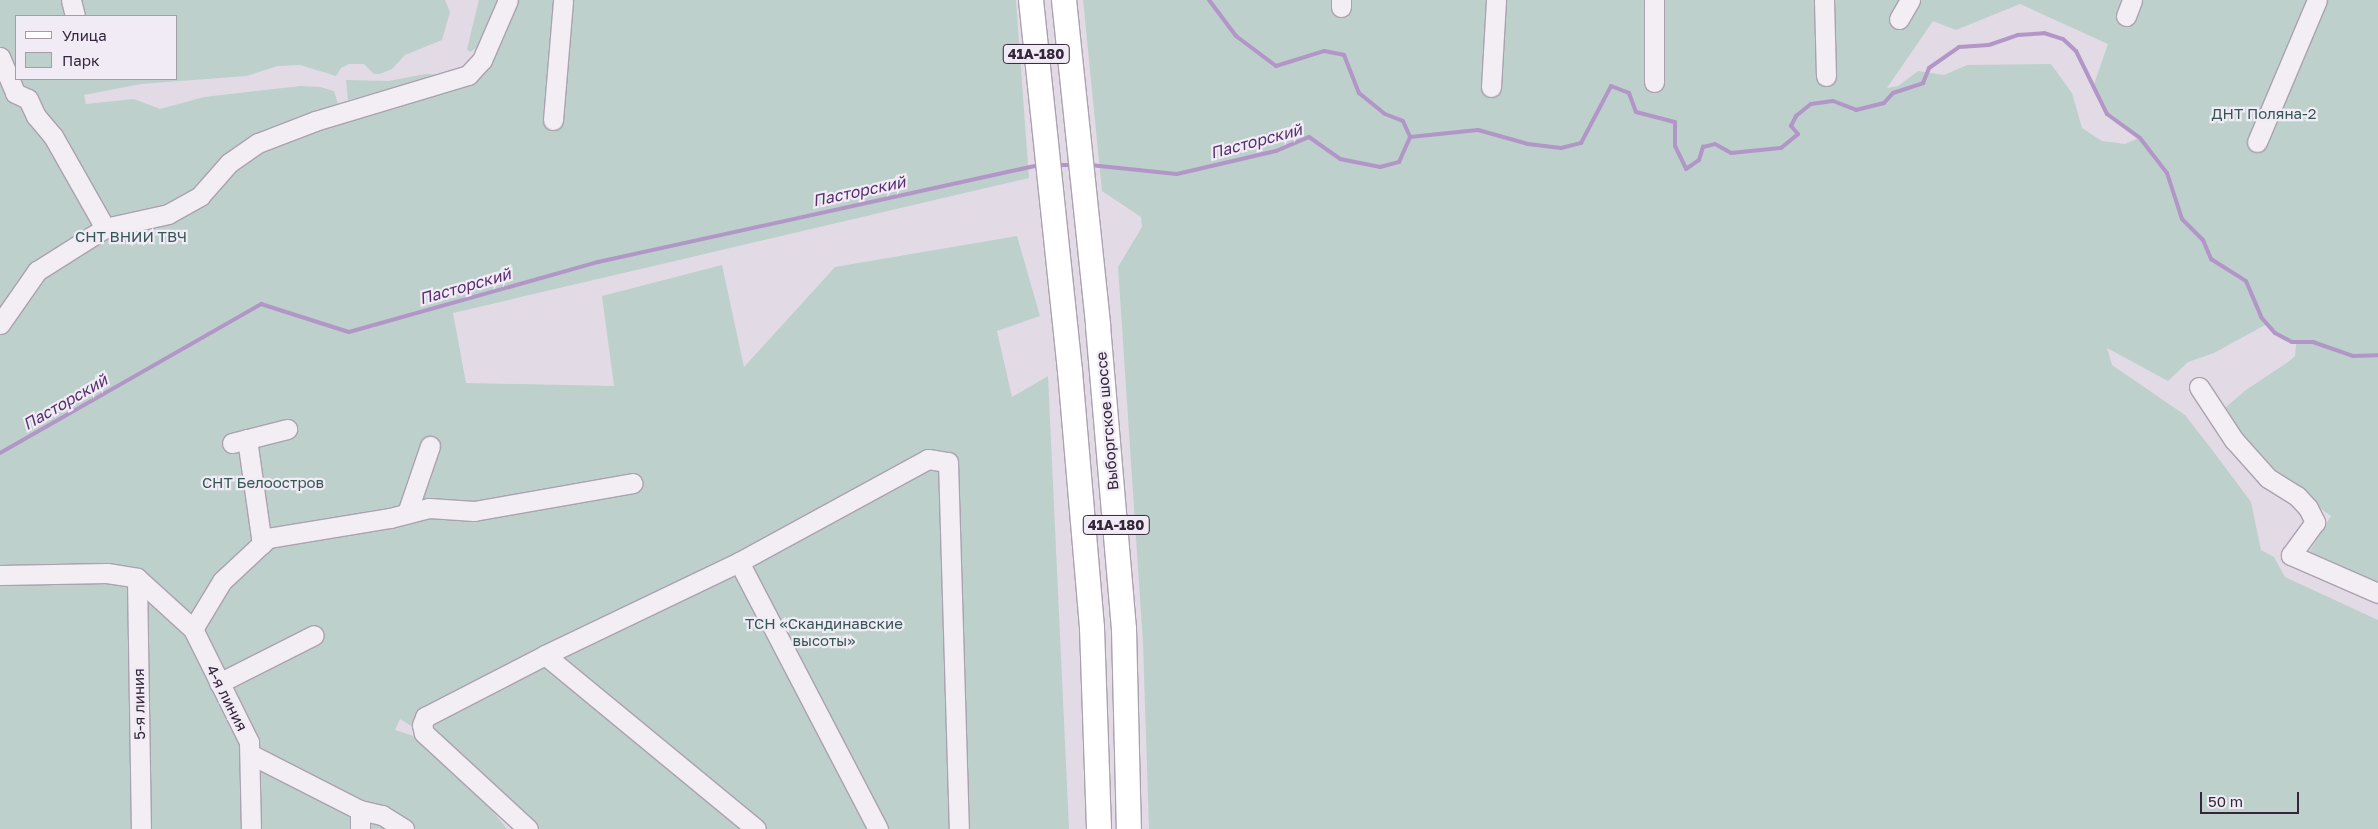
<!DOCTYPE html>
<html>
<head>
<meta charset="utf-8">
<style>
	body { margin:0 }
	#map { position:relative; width:2378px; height:829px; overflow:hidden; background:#e2dbe6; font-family:"Golos Text",sans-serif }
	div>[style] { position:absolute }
	.green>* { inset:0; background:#bdd0cc }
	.stream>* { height:4px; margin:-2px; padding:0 2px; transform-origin:2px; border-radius:2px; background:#b296c7 }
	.roads { filter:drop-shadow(1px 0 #aba1b0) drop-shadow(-1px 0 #aba1b0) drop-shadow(0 1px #aba1b0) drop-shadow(0 -1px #aba1b0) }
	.minor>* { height:19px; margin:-9.5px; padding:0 9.5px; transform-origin:9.5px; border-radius:9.5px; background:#f2eef4 }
	.major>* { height:24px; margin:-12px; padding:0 12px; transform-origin:12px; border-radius:12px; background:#fff }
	span { translate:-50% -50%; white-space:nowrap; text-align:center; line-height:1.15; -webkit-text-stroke:4.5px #f0ebf4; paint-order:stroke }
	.shield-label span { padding:1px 4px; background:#f0ebf4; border:1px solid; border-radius:4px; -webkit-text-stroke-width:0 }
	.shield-label { font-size:14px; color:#35263c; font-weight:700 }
	.park-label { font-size:15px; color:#335853 }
	.street-label { font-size:15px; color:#35263c }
	.water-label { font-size:16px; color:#57306f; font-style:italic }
	.legend { position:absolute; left:15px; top:15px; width:162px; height:65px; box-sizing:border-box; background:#f0ebf4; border:1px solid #a59caa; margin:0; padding:6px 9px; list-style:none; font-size:15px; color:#35263c }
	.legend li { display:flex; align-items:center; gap:10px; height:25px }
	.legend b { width:25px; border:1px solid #a59caa }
	.scale { position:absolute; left:2200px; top:792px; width:99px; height:22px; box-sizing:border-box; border:2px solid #35263c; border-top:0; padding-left:6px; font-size:15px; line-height:18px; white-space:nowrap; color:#35263c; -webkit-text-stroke:4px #f0ebf4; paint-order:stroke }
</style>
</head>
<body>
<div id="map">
	<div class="green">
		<i style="clip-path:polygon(evenodd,0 0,445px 0,450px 12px,442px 40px,405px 55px,392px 69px,380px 74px,374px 74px,364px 64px,349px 64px,341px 68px,336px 76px,300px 65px,278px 66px,246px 76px,141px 84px,84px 95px,86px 104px,134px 99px,160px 109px,204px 97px,301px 86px,320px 87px,334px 91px,341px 114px,460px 79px,508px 0,1016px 0,1029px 178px,453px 313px,466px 383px,614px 386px,602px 296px,722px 265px,744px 367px,835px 267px,1017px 236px,1040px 316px,997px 331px,1012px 397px,1048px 376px,1069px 829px,528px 829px,424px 734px,400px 719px,395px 730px,417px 737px,468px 780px,507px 829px,0 829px,0 0,16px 16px,176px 16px,176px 79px,16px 79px,16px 16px)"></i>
		<i style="clip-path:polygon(479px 0,498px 0,481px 45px,470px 52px,467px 49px)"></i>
		<i style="clip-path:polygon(evenodd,1083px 0,2378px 0,2378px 593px,2306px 557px,2331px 516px,2268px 471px,2220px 412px,2246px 390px,2288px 362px,2295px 356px,2296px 344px,2265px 325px,2214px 353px,2188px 362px,2168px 381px,2107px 348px,2112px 365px,2185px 415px,2213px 451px,2251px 502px,2261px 550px,2274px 557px,2285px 577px,2378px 620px,2378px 829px,1149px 829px,1143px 643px,1118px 267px,1142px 227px,1141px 217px,1102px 191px,1083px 0,2020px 4px,2108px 44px,2094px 84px,2107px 114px,2139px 138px,2125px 144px,2102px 141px,2082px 128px,2072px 93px,2051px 64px,1967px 65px,1944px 75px,1918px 71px,1898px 86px,1887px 88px,1933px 21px,1956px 30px,2020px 4px)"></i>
		<i style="clip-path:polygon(425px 74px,441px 75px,348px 100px,346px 80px,389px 81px)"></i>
	</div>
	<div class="stream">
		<i style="left:1209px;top:0;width:45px;rotate:53.1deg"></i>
		<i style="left:1236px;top:36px;width:50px;rotate:36.9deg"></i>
		<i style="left:1276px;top:66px;width:50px;rotate:-17.4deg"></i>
		<i style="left:1324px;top:51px;width:20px;rotate:11deg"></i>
		<i style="left:1344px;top:55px;width:41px;rotate:68.5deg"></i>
		<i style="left:1359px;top:93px;width:33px;rotate:39deg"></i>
		<i style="left:1385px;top:114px;width:19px;rotate:21deg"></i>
		<i style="left:1403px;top:121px;width:17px;rotate:66deg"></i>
		<i style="left:1055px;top:165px;width:18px"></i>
		<i style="left:1090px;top:165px;width:87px;rotate:5.9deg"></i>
		<i style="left:1177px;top:174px;width:102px;rotate:-13.1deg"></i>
		<i style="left:1276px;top:151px;width:36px;rotate:-23deg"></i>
		<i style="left:1309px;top:137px;width:38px;rotate:35deg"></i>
		<i style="left:1340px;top:159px;width:41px;rotate:11.3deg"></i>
		<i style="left:1380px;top:167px;width:20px;rotate:-15deg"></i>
		<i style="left:1399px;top:162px;width:27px;rotate:-66deg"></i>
		<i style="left:1410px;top:137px;width:68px;rotate:-5.9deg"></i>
		<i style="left:1478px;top:130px;width:52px;rotate:15.6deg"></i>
		<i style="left:1528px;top:144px;width:33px;rotate:7deg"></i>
		<i style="left:1561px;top:148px;width:21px;rotate:-14deg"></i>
		<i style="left:1581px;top:143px;width:64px;rotate:-62.2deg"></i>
		<i style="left:1611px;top:86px;width:19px;rotate:21deg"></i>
		<i style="left:1629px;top:93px;width:20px;rotate:70deg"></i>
		<i style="left:1636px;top:112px;width:40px;rotate:14.4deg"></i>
		<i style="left:1675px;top:122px;width:24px;rotate:90deg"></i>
		<i style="left:1675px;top:146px;width:25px;rotate:64deg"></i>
		<i style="left:1686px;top:169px;width:16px;rotate:-35deg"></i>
		<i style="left:1699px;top:160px;width:14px;rotate:-73deg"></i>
		<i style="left:1703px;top:147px;width:12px;rotate:-14deg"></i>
		<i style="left:1715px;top:144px;width:18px;rotate:29deg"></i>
		<i style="left:1731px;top:153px;width:50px;rotate:-5.7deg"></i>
		<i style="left:1781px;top:148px;width:22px;rotate:-39deg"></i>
		<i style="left:1798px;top:134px;width:11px;rotate:-131deg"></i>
		<i style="left:1791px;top:126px;width:11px;rotate:-63deg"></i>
		<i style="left:1796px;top:116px;width:19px;rotate:-39deg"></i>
		<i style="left:1811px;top:104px;width:22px;rotate:-8deg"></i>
		<i style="left:1833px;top:101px;width:25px;rotate:21deg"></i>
		<i style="left:1856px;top:110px;width:29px;rotate:-14deg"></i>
		<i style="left:1884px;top:103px;width:13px;rotate:-48deg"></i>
		<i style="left:1893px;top:93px;width:32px;rotate:-18deg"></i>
		<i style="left:1923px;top:83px;width:16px;rotate:-68deg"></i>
		<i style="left:1929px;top:68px;width:37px;rotate:-35deg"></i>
		<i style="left:1959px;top:47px;width:30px;rotate:-4deg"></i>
		<i style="left:1989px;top:45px;width:31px;rotate:-19deg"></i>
		<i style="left:2018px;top:35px;width:26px;rotate:-4deg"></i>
		<i style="left:2044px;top:33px;width:20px;rotate:18deg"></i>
		<i style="left:2063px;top:39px;width:18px;rotate:43deg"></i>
		<i style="left:2076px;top:51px;width:70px;rotate:63.8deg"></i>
		<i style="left:2107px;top:114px;width:41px;rotate:36deg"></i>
		<i style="left:2140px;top:138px;width:44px;rotate:52.4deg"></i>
		<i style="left:2167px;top:173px;width:48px;rotate:71.9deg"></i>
		<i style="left:2182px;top:219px;width:30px;rotate:45deg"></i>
		<i style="left:2203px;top:240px;width:21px;rotate:67deg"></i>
		<i style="left:2211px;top:259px;width:41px;rotate:32.2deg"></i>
		<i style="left:2246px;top:281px;width:39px;rotate:67deg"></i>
		<i style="left:2261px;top:317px;width:21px;rotate:49deg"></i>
		<i style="left:2275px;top:333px;width:19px;rotate:28deg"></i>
		<i style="left:2292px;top:342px;width:21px"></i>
		<i style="left:2313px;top:342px;width:42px;rotate:19.3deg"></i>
		<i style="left:2353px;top:356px;width:25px;rotate:-2deg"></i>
		<i style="left:0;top:453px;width:301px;rotate:-29.7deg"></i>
		<i style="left:261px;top:304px;width:92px;rotate:17.7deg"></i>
		<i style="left:349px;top:332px;width:259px;rotate:-15.7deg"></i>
		<i style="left:598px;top:262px;width:453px;rotate:-12.4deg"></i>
	</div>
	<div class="roads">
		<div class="minor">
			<i style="left:71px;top:0;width:16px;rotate:76deg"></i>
			<i style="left:1654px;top:0;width:82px;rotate:90deg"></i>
			<i style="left:1824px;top:0;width:76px;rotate:88.5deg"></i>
			<i style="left:1341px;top:7px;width:7px;rotate:-90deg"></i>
			<i style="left:2126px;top:16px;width:17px;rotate:-69deg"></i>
			<i style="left:1899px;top:19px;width:22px;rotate:-60deg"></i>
			<i style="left:0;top:57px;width:39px;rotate:67deg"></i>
			<i style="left:15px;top:93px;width:14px;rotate:25deg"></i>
			<i style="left:28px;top:99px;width:19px;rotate:65deg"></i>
			<i style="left:36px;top:116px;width:26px;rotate:50deg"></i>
			<i style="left:53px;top:136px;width:106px;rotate:60.5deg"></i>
			<i style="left:1491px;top:87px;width:87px;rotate:-86.7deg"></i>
			<i style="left:553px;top:120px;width:120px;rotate:-85.2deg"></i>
			<i style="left:2257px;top:142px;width:154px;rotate:-67.1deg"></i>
			<i style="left:0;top:324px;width:65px;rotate:-55.1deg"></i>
			<i style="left:37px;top:271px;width:80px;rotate:-32.3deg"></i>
			<i style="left:105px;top:228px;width:65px;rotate:-12.5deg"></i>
			<i style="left:168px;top:214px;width:37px;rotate:-29deg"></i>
			<i style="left:200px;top:196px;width:44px;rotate:-48.7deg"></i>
			<i style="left:229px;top:163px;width:35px;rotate:-35deg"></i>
			<i style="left:258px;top:143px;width:61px;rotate:-21.1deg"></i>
			<i style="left:315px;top:121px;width:160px;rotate:-16.7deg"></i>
			<i style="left:468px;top:75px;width:21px;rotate:-47deg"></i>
			<i style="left:482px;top:60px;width:65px;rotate:-66.6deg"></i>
			<i style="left:2199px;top:387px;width:64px;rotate:56.6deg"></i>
			<i style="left:2234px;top:440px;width:51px;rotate:48.2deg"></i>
			<i style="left:2268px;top:478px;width:34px;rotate:32deg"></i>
			<i style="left:2297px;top:496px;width:16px;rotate:47deg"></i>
			<i style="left:2308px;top:508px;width:16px;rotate:63deg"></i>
			<i style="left:2315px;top:522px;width:41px;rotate:126deg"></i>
			<i style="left:2291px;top:555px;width:95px;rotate:23.6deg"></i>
			<i style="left:247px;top:439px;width:106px;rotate:81.9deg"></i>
			<i style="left:232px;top:443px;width:57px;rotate:-14.3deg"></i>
			<i style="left:407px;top:513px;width:71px;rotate:-71.1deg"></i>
			<i style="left:739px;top:562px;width:301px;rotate:62.5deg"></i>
			<i style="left:0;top:575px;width:107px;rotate:-1.1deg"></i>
			<i style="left:107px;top:573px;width:30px;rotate:9deg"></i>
			<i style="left:137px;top:578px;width:76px;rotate:42.3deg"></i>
			<i style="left:193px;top:629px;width:126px;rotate:63.6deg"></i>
			<i style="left:249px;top:742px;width:87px;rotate:88.7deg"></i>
			<i style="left:137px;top:578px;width:251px;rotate:89.1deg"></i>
			<i style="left:193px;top:629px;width:56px;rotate:-58.9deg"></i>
			<i style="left:222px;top:581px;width:63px;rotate:-43.1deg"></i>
			<i style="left:268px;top:538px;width:124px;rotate:-9.3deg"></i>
			<i style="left:390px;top:518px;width:40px;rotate:-14.4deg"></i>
			<i style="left:429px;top:508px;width:45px;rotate:3.8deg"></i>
			<i style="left:474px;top:511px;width:161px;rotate:-10deg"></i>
			<i style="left:545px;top:655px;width:273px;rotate:39.5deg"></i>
			<i style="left:219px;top:683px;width:106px;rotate:-26.8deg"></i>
			<i style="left:250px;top:754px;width:123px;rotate:27deg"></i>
			<i style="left:360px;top:810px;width:23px;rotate:13deg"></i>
			<i style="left:382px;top:815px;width:26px;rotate:32deg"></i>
			<i style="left:360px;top:810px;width:19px;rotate:90deg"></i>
			<i style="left:528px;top:829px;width:142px;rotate:-137.3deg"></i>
			<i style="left:424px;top:733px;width:8px;rotate:-104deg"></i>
			<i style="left:422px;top:725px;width:9px;rotate:-69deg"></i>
			<i style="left:425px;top:717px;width:135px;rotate:-27.3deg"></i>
			<i style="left:545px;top:655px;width:215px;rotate:-25.6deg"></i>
			<i style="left:739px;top:562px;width:215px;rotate:-28.6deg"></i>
			<i style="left:928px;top:459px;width:20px;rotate:9deg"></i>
			<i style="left:948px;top:462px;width:367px;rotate:88.3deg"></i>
		</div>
		<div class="major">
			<i style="left:1031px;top:0;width:373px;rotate:84deg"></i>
			<i style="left:1070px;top:371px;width:258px;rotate:85.1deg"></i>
			<i style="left:1092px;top:628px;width:201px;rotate:88deg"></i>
			<i style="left:1064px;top:0;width:328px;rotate:84deg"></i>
			<i style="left:1098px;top:326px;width:304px;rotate:85.1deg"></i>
			<i style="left:1124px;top:629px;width:200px;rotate:88.6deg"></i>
		</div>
	</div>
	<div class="shield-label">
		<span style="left:1036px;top:54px">41А-180</span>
		<span style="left:1116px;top:525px">41А-180</span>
	</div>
	<div class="park-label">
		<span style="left:2264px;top:114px">ДНТ Поляна-2</span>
		<span style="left:131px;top:237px">СНТ ВНИИ ТВЧ</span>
		<span style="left:263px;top:483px">СНТ Белоостров</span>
		<span style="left:824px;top:632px">ТСН «Скандинавские<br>высоты»</span>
	</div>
	<div class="street-label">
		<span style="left:1107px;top:421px;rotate:-95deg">Выборгское шоссе</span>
		<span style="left:227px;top:698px;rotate:63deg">4-я линия</span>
		<span style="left:139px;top:704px;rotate:-91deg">5-я линия</span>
	</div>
	<div class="water-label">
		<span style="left:1256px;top:141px;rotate:-15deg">Пасторский</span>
		<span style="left:859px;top:191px;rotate:-12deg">Пасторский</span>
		<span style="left:465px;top:286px;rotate:-16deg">Пасторский</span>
		<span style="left:65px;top:402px;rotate:-30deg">Пасторский</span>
	</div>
	<ul class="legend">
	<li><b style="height:6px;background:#fff"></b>Улица</li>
	<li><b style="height:14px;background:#bdd0cc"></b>Парк</li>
	</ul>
	<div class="scale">50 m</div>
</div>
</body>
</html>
